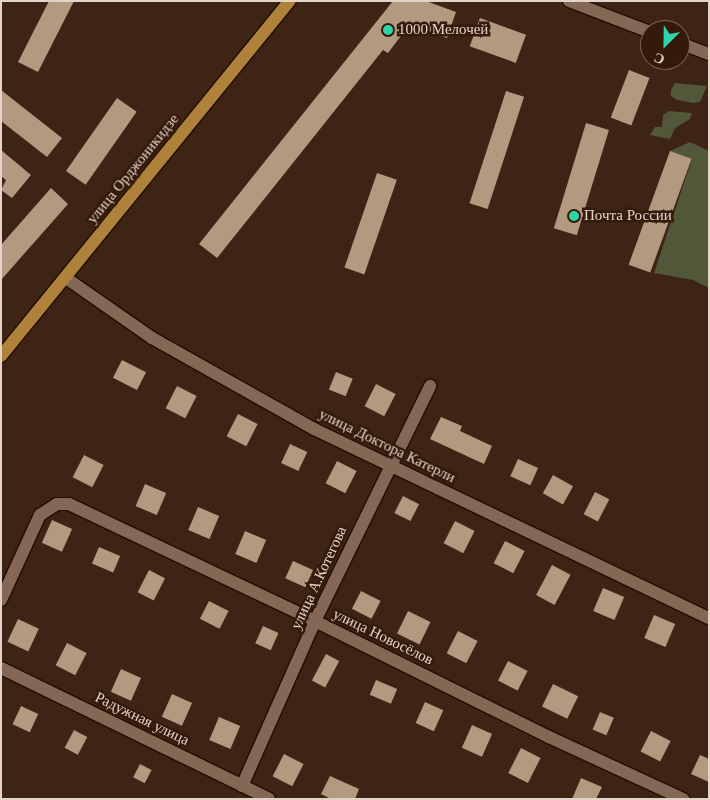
<!DOCTYPE html>
<html>
<head>
<meta charset="utf-8">
<style>
	body { margin:0 }
	#map { position:relative; width:710px; height:800px; overflow:hidden; background:#3e2414; font-family:Georgia,serif }
	div>[style] { position:absolute }
	.green>* { inset:0; background:#515739 }
	.building>* { inset:0; background:#b3997f; transform-origin:0 0 }
	.roads { filter:drop-shadow(1px 0 #240c00) drop-shadow(-1px 0 #240c00) drop-shadow(0 1px #240c00) drop-shadow(0 -1px #240c00) }
	.minor>* { height:12px; margin:-6px; padding:0 6px; transform-origin:6px; border-radius:6px; background:#856755 }
	.major>* { height:12px; margin:-6px; padding:0 6px; transform-origin:6px; border-radius:6px; background:#af823c }
	.dots>* { width:14px; height:14px; translate:-50% -50%; box-sizing:border-box; border:2px solid #341a0a; border-radius:50% }
	span { translate:-50% -50%; white-space:nowrap; text-align:center; line-height:1.15; -webkit-text-stroke:5px #341a0a; paint-order:stroke }
	.poi-label { font-size:15px; color:#e4d3c9 }
	.left { translate:0 -50%; text-align:left }
	.street-label { font-size:15px; color:#e4d3c9 }
	.frame { position:absolute; inset:0; border:2px solid #e4d3c9; pointer-events:none }
	.north { position:absolute; left:640px; top:20px; width:50px; height:50px; box-sizing:border-box; background:#341a0a; border:1px solid #7a6456; border-radius:50%; rotate:203deg; font-size:14px; font-weight:700; line-height:20px; text-align:center; color:#e4d3c9 }
	.north::after { content:''; display:block; margin:auto; width:18px; height:22px; background:#2fd4aa; clip-path:polygon(50% 0,100% 100%,50% 72%,0 100%) }
</style>
</head>
<body>
<div id="map">
	<div class="green">
		<i style="clip-path:polygon(675px 83px,707px 86px,700px 102px,693px 103px,677px 100px,671px 96px,671px 90px)"></i>
		<i style="clip-path:polygon(669px 111px,692px 113px,690px 119px,675px 128px,670px 139px,650px 135px,655px 127px,662px 127px,663px 115px)"></i>
		<i style="clip-path:polygon(690px 142px,709px 151px,709px 288px,693px 280px,654px 273px,692px 159px,670px 151px)"></i>
	</div>
	<div class="building">
		<i style="clip-path:polygon(49px 1px,74px 1px,38px 72px,18px 62px)"></i>
		<i style="clip-path:polygon(393px 1px,426px 1px,456px 12px,447px 38px,410px 24px,388px 53px,383px 50px,217px 258px,199px 244px)"></i>
		<i style="left:480px;top:18px;width:49px;height:30px;rotate:20deg"></i>
		<i style="left:629px;top:70px;width:22px;height:51px;rotate:21deg"></i>
		<i style="clip-path:polygon(1px 90px,62px 138px,47px 157px,1px 121px)"></i>
		<i style="left:506px;top:91px;width:19px;height:118px;rotate:18deg"></i>
		<i style="left:117px;top:98px;width:24px;height:89px;rotate:35deg"></i>
		<i style="left:586px;top:123px;width:24px;height:110px;rotate:17deg"></i>
		<i style="clip-path:polygon(1px 150px,31px 175px,12px 198px,1px 190px,6px 180px,1px 176px)"></i>
		<i style="left:670px;top:151px;width:23px;height:121px;rotate:20deg"></i>
		<i style="left:377px;top:173px;width:21px;height:100px;rotate:19deg"></i>
		<i style="clip-path:polygon(51px 188px,68px 204px,1px 280px,1px 245px)"></i>
		<i style="left:122px;top:360px;width:27px;height:20px;rotate:27deg"></i>
		<i style="left:336px;top:372px;width:18px;height:19px;rotate:22deg"></i>
		<i style="left:376px;top:384px;width:22px;height:25px;rotate:27deg"></i>
		<i style="left:177px;top:386px;width:22px;height:25px;rotate:27deg"></i>
		<i style="left:238px;top:414px;width:22px;height:25px;rotate:27deg"></i>
		<i style="clip-path:polygon(441px 417px,462px 426px,460px 431px,492px 446px,484px 464px,430px 439px)"></i>
		<i style="left:290px;top:444px;width:19px;height:21px;rotate:25deg"></i>
		<i style="left:84px;top:455px;width:22px;height:25px;rotate:27deg"></i>
		<i style="left:518px;top:459px;width:22px;height:19px;rotate:24deg"></i>
		<i style="left:337px;top:461px;width:22px;height:25px;rotate:27deg"></i>
		<i style="left:553px;top:475px;width:23px;height:21px;rotate:29deg"></i>
		<i style="left:145px;top:484px;width:23px;height:24px;rotate:23deg"></i>
		<i style="left:595px;top:492px;width:16px;height:25px;rotate:27deg"></i>
		<i style="left:403px;top:496px;width:18px;height:19px;rotate:27deg"></i>
		<i style="left:198px;top:507px;width:23px;height:25px;rotate:23deg"></i>
		<i style="left:52px;top:520px;width:22px;height:25px;rotate:24deg"></i>
		<i style="left:455px;top:521px;width:22px;height:25px;rotate:27deg"></i>
		<i style="left:245px;top:531px;width:23px;height:25px;rotate:23deg"></i>
		<i style="left:505px;top:541px;width:22px;height:25px;rotate:27deg"></i>
		<i style="left:99px;top:547px;width:23px;height:18px;rotate:23deg"></i>
		<i style="left:293px;top:561px;width:22px;height:19px;rotate:24deg"></i>
		<i style="left:552px;top:565px;width:21px;height:34px;rotate:28deg"></i>
		<i style="left:149px;top:570px;width:18px;height:25px;rotate:27deg"></i>
		<i style="left:603px;top:588px;width:23px;height:25px;rotate:23deg"></i>
		<i style="left:361px;top:591px;width:22px;height:20px;rotate:27deg"></i>
		<i style="left:209px;top:601px;width:22px;height:20px;rotate:27deg"></i>
		<i style="left:408px;top:611px;width:25px;height:25px;rotate:26deg"></i>
		<i style="left:654px;top:615px;width:23px;height:25px;rotate:23deg"></i>
		<i style="left:18px;top:619px;width:23px;height:25px;rotate:25deg"></i>
		<i style="left:263px;top:626px;width:17px;height:19px;rotate:24deg"></i>
		<i style="left:458px;top:631px;width:22px;height:25px;rotate:27deg"></i>
		<i style="left:67px;top:643px;width:22px;height:25px;rotate:27deg"></i>
		<i style="left:326px;top:654px;width:15px;height:30px;rotate:28deg"></i>
		<i style="left:508px;top:661px;width:22px;height:22px;rotate:27deg"></i>
		<i style="left:121px;top:669px;width:22px;height:25px;rotate:24deg"></i>
		<i style="left:376px;top:680px;width:23px;height:16px;rotate:23deg"></i>
		<i style="left:553px;top:684px;width:28px;height:25px;rotate:26deg"></i>
		<i style="left:172px;top:694px;width:22px;height:25px;rotate:24deg"></i>
		<i style="left:425px;top:702px;width:20px;height:23px;rotate:24deg"></i>
		<i style="left:21px;top:706px;width:19px;height:20px;rotate:25deg"></i>
		<i style="left:600px;top:712px;width:15px;height:19px;rotate:23deg"></i>
		<i style="left:219px;top:717px;width:23px;height:25px;rotate:23deg"></i>
		<i style="left:472px;top:725px;width:22px;height:25px;rotate:24deg"></i>
		<i style="left:74px;top:730px;width:15px;height:20px;rotate:28deg"></i>
		<i style="left:651px;top:731px;width:22px;height:23px;rotate:27deg"></i>
		<i style="left:521px;top:748px;width:22px;height:28px;rotate:27deg"></i>
		<i style="left:284px;top:754px;width:22px;height:25px;rotate:27deg"></i>
		<i style="clip-path:polygon(700px 755px,709px 759px,709px 782px,691px 774px)"></i>
		<i style="left:140px;top:764px;width:13px;height:15px;rotate:27deg"></i>
		<i style="clip-path:polygon(330px 776px,359px 789px,355px 799px,331px 799px,321px 794px)"></i>
		<i style="clip-path:polygon(581px 778px,602px 787px,596px 799px,572px 799px)"></i>
	</div>
	<div class="roads">
		<div class="minor">
			<i style="left:569px;top:1px;width:87px;rotate:20.9deg"></i>
			<i style="left:680px;top:43px;width:31px;rotate:21deg"></i>
			<i style="left:66px;top:278px;width:105px;rotate:34.9deg"></i>
			<i style="left:152px;top:338px;width:186px;rotate:29.3deg"></i>
			<i style="left:314px;top:429px;width:438px;rotate:25.6deg"></i>
			<i style="left:1px;top:600px;width:94px;rotate:-65.4deg"></i>
			<i style="left:40px;top:515px;width:20px;rotate:-33deg"></i>
			<i style="left:57px;top:504px;width:12px"></i>
			<i style="left:69px;top:504px;width:272px;rotate:25.4deg"></i>
			<i style="left:315px;top:621px;width:261px;rotate:26.4deg"></i>
			<i style="left:549px;top:737px;width:148px;rotate:24.8deg"></i>
			<i style="left:1px;top:668px;width:298px;rotate:26deg"></i>
			<i style="left:242px;top:786px;width:180px;rotate:-66.1deg"></i>
			<i style="left:315px;top:621px;width:262px;rotate:-63.9deg"></i>
		</div>
		<div class="major">
			<i style="left:1px;top:356px;width:458px;rotate:-50.9deg"></i>
		</div>
	</div>
	<div class="dots">
		<i style="left:388px;top:30px;background:#2fd4aa"></i>
		<i style="left:574px;top:216px;background:#2fd4aa"></i>
	</div>
	<div class="poi-label">
		<span class="left" style="left:398px;top:30px">1000 Мелочей</span>
		<span class="left" style="left:584px;top:216px">Почта России</span>
	</div>
	<div class="street-label">
		<span style="left:133px;top:169px;rotate:-51deg">улица Орджоникидзе</span>
		<span style="left:387px;top:446px;rotate:26deg">улица Доктора Катерли</span>
		<span style="left:319px;top:578px;rotate:-65deg">улица А.Котегова</span>
		<span style="left:383px;top:637px;rotate:26deg">улица Новосёлов</span>
		<span style="left:142px;top:719px;rotate:26deg">Радужная улица</span>
	</div>
	<div class="frame"></div>
	<div class="north">С</div>
</div>
</body>
</html>
